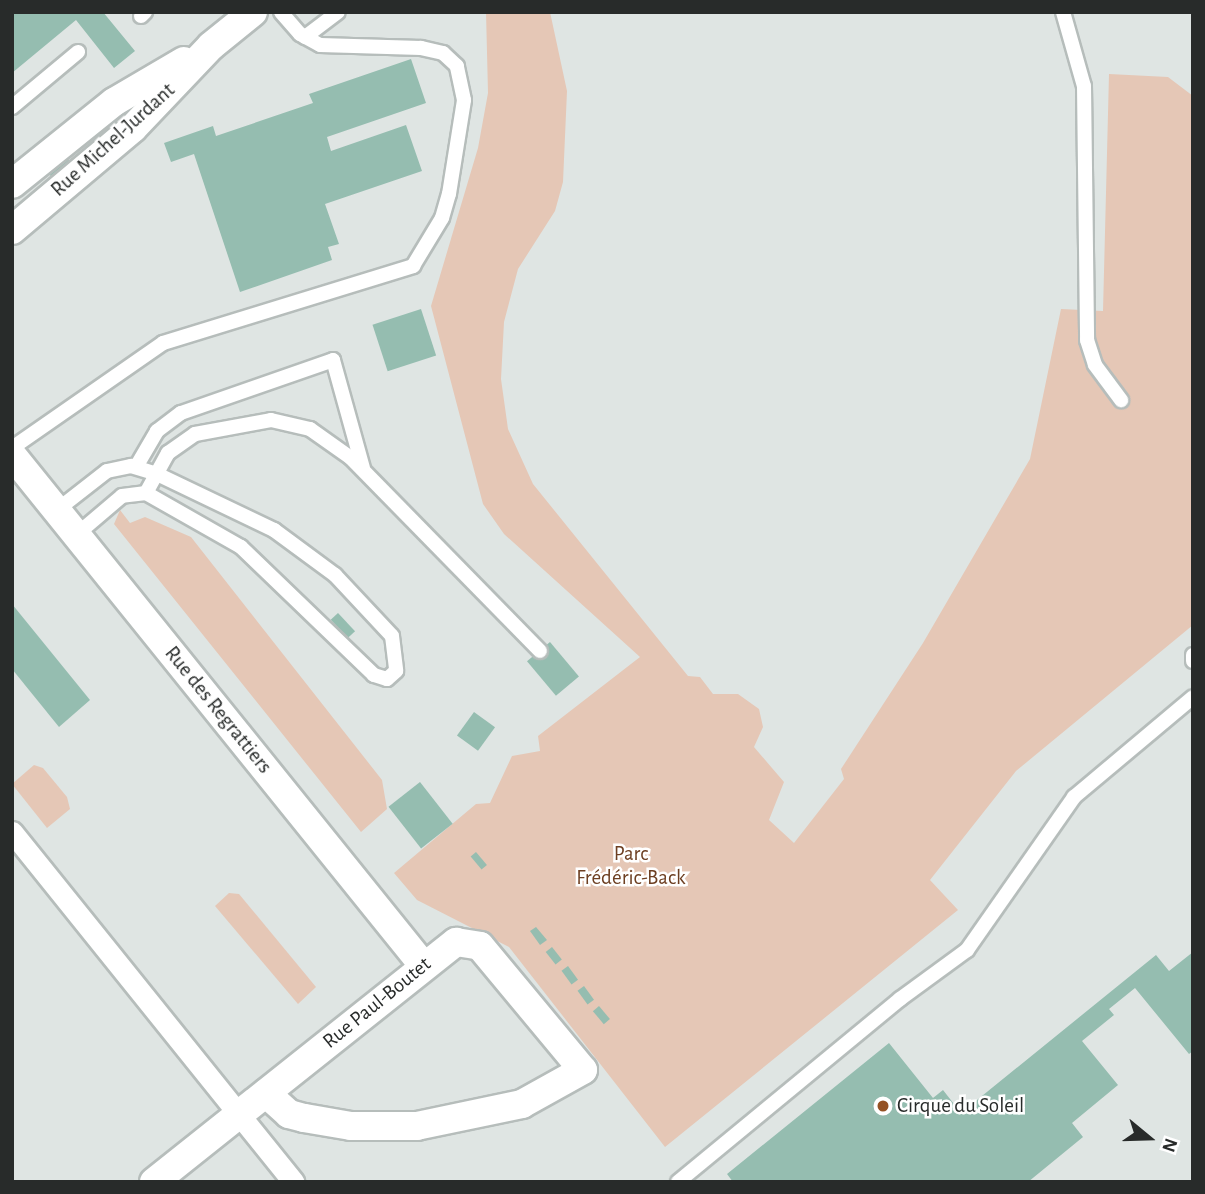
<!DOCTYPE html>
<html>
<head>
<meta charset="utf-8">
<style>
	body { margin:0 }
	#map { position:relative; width:1205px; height:1194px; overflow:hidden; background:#dfe5e3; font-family:"Alegreya Sans",sans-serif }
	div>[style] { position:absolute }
	.green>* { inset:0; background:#e5c7b6 }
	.building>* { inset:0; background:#95bdb0; transform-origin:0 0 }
	.roads { filter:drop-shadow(2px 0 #b6bdbb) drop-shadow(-2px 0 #b6bdbb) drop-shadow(0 2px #b6bdbb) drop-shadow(0 -2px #b6bdbb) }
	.service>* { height:14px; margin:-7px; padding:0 7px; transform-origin:7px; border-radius:7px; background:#fff }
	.pedestrian>* { height:21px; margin:-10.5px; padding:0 10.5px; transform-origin:10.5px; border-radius:10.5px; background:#fff }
	.minor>* { height:28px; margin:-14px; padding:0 14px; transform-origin:14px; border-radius:14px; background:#fff }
	.dots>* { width:19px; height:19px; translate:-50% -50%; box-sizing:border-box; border:4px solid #fff; border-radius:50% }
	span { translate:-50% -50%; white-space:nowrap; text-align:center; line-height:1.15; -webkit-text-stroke:5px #fff; paint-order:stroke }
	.street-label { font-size:21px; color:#282b2a }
	.park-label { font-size:21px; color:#6d3f22 }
	.poi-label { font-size:21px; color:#282b2a }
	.left { translate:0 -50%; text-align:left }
	.frame { position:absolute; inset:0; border:14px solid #282b2a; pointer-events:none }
	.north { position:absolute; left:1114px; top:1103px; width:70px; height:70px; -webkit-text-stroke:5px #fff; paint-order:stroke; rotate:109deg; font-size:19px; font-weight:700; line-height:28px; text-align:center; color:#282b2a }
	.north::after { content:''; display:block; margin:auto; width:24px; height:32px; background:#282b2a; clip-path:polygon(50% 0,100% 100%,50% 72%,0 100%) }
</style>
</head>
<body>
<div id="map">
	<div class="green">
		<i style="clip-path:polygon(486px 12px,550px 12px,567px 91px,563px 182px,555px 211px,518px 269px,504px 322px,501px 379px,508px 429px,533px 484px,688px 676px,700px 677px,713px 694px,738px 694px,759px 709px,763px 727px,754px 747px,784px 782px,769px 820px,794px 843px,844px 779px,841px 769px,923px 643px,1030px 459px,1061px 309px,1103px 311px,1109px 74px,1168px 77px,1193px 96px,1193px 625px,1016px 771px,930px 880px,958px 910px,665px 1147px,509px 947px,417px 900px,394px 873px,476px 804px,490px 803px,512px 756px,540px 751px,538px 736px,640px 657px,504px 534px,483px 504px,431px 306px,478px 148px,488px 93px)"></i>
		<i style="clip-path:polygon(120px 510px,130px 523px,145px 517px,191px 537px,382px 780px,387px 809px,361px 832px,114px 524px)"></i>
		<i style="clip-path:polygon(34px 765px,43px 768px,67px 797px,70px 809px,47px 828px,12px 784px)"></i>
		<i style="clip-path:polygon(229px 893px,239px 894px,316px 987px,298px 1004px,215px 906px)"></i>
	</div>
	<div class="building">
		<i style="clip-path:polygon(12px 12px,103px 12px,135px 51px,114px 68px,76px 20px,12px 73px)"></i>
		<i style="clip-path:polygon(411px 59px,426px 103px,327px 137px,331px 151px,406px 125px,422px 171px,325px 204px,339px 244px,328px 247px,332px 260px,240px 292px,194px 154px,171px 162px,164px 143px,213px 126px,216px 136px,313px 103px,309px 94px)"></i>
		<i style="left:65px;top:156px;width:13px;height:24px;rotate:48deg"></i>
		<i style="left:421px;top:309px;width:49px;height:51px;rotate:72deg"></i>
		<i style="clip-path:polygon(12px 604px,90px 700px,59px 727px,12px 669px)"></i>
		<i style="left:338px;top:613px;width:25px;height:10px;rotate:47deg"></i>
		<i style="left:550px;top:642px;width:45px;height:30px;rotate:50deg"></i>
		<i style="left:474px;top:712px;width:26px;height:29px;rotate:36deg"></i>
		<i style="left:420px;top:782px;width:53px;height:40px;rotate:52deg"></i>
		<i style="left:476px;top:852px;width:17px;height:7px;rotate:50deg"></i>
		<i style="clip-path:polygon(536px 927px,547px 940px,540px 945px,530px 931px)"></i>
		<i style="left:552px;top:947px;width:16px;height:8px;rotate:52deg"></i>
		<i style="clip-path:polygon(1193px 952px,1193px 1051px,1189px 1054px,1135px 988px,1109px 1009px,1114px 1015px,1082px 1041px,1118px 1085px,1072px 1123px,1083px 1137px,1028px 1182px,733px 1182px,727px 1174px,889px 1043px,933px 1098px,943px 1090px,961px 1113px,1156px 955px,1169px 971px)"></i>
		<i style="left:568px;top:966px;width:17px;height:8px;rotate:54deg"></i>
		<i style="left:584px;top:986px;width:17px;height:8px;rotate:54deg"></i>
		<i style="left:599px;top:1006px;width:17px;height:8px;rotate:50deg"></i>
	</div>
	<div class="roads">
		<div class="service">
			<i style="left:1063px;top:12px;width:77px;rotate:74.2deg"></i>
			<i style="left:1084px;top:86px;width:254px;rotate:89.3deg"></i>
			<i style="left:1087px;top:340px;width:26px;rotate:72deg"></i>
			<i style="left:1095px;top:365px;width:44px;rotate:53.4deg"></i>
			<i style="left:141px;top:16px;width:6px;rotate:-45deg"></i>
			<i style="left:305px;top:37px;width:41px;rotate:-37.1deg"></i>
			<i style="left:12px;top:107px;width:86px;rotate:-39.8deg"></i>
			<i style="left:12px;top:448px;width:184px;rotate:-34.8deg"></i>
			<i style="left:163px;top:343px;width:262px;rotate:-17.1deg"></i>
			<i style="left:413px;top:266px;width:56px;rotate:-58.9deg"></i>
			<i style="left:442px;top:218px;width:25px;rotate:-74deg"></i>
			<i style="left:449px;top:194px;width:95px;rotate:-80.9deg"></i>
			<i style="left:464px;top:100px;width:35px;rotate:-102deg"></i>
			<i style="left:457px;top:66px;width:19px;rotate:-137deg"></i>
			<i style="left:443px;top:53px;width:23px;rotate:-167deg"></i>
			<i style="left:421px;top:48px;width:101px;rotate:-178.3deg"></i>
			<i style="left:320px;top:45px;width:23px;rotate:-151deg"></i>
			<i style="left:300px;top:34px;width:29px;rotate:-131deg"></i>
			<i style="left:136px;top:467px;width:42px;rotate:-59.7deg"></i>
			<i style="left:157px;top:431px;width:30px;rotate:-37deg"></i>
			<i style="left:181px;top:413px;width:161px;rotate:-19.2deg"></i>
			<i style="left:333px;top:360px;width:112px;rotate:74.5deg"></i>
			<i style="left:146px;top:493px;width:46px;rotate:-61.2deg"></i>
			<i style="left:168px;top:453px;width:33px;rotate:-35deg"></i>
			<i style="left:195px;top:434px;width:77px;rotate:-10.4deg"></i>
			<i style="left:271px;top:420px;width:40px;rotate:13deg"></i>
			<i style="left:310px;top:429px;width:50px;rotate:35.3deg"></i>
			<i style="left:351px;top:458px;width:270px;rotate:45.6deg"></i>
			<i style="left:57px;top:510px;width:63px;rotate:-38deg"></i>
			<i style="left:107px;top:471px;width:25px;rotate:-12deg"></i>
			<i style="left:131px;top:466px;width:27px;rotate:17deg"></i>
			<i style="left:157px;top:474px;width:130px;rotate:25.6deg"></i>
			<i style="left:274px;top:530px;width:76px;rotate:36.4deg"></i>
			<i style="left:335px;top:575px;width:83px;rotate:46.9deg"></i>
			<i style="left:392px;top:636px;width:35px;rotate:83deg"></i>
			<i style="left:396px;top:671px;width:12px;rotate:138deg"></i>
			<i style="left:387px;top:679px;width:14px;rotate:-163deg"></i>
			<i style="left:374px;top:675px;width:185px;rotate:-136.1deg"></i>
			<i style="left:241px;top:547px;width:109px;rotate:-150.4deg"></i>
			<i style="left:146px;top:493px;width:24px;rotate:173deg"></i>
			<i style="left:122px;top:496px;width:60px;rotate:139.7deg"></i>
			<i style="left:1193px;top:655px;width:6px;rotate:90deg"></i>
			<i style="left:678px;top:1182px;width:288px;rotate:-39.5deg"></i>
			<i style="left:900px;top:999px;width:83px;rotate:-36.2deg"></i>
			<i style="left:967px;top:950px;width:187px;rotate:-55deg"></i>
			<i style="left:1074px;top:797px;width:155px;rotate:-40deg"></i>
		</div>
		<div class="pedestrian">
			<i style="left:12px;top:832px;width:449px;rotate:51.2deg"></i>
		</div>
		<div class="minor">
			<i style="left:12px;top:184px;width:131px;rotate:-38.8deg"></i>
			<i style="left:114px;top:102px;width:81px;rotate:-30.4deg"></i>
			<i style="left:12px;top:230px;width:158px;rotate:-40.1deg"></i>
			<i style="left:133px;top:128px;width:113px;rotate:-46.4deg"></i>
			<i style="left:211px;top:46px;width:54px;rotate:-39deg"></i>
			<i style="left:12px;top:455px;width:655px;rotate:51.14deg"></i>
			<i style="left:154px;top:1182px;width:386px;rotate:-38.5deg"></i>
			<i style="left:456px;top:942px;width:24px;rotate:9deg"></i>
			<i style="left:480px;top:946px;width:161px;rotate:50.3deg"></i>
			<i style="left:583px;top:1070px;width:70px;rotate:150.9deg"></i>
			<i style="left:522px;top:1104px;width:107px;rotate:168.2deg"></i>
			<i style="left:417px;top:1126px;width:66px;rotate:180deg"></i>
			<i style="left:351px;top:1126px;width:48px;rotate:-170.3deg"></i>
			<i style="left:304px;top:1118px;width:16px;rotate:-165deg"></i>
			<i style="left:289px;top:1114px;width:31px;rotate:-138deg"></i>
		</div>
	</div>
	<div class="dots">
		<i style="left:883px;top:1106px;background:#945123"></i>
	</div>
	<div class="street-label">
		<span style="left:113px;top:140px;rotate:-42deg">Rue Michel-Jurdant</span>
		<span style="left:218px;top:710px;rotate:51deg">Rue des Regrattiers</span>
		<span style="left:377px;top:1003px;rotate:-39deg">Rue Paul-Boutet</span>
	</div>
	<div class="park-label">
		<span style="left:631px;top:866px">Parc<br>Frédéric-Back</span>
	</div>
	<div class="poi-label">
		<span class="left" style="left:897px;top:1106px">Cirque du Soleil</span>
	</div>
	<div class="frame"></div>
	<div class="north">N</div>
</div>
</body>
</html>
